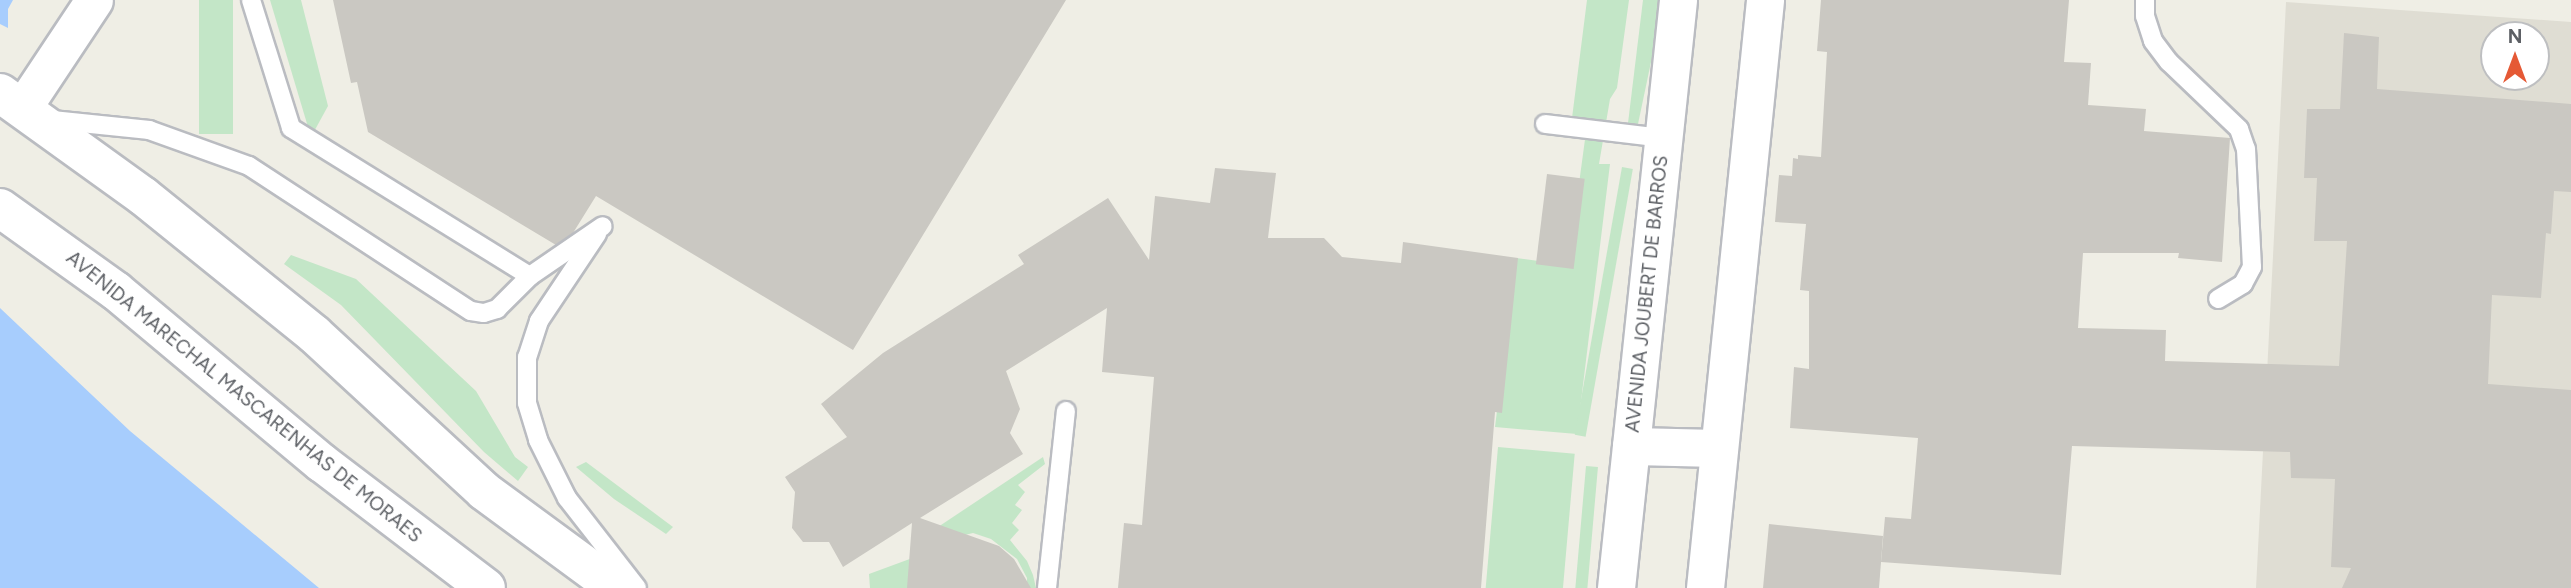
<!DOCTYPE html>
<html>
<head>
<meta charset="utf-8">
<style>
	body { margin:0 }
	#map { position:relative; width:2571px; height:588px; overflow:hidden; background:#efeee5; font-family:Figtree,sans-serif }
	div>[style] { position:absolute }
	.education>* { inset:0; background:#dfddd3 }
	.green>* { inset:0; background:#c3e6c7; transform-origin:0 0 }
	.water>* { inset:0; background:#a7cdfd }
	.building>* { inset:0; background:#cac8c2; transform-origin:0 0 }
	.roads { filter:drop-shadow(2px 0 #babcc1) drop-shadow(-2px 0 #babcc1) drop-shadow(0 2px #babcc1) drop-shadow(0 -2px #babcc1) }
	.service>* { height:18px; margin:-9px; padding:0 9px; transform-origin:9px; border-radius:9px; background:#fff }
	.minor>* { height:37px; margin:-18.5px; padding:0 18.5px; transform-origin:18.5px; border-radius:18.5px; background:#fff }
	.secondary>* { height:38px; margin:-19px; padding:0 19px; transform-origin:19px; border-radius:19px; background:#fff }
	span { translate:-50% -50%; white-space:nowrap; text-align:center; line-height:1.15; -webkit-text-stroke:6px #fff; paint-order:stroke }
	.street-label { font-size:19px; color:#5d6065 }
	.north { position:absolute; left:2480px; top:21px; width:70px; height:70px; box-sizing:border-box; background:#fff; border:2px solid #bebfc1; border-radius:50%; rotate:0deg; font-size:19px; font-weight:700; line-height:28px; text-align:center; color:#5d6065 }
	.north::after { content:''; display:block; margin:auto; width:24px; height:32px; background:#e55935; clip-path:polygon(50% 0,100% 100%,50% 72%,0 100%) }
</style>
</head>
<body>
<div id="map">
	<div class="education">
		<i style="clip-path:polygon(evenodd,2286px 2px,2571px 22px,2571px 588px,2256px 588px,2286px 2px,2494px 35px,2536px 35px,2536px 77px,2494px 77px,2494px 35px)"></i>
	</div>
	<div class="green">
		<i style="left:199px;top:0;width:34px;height:134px"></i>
		<i style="clip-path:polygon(270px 0,301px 0,328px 106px,311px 137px)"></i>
		<i style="clip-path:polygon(1587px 0,1629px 0,1617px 88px,1610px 99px,1599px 164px,1610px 164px,1577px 434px,1495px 427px,1516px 258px,1568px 265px,1586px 132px,1598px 122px,1572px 118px)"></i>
		<i style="clip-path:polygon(1643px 0,1664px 0,1638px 124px,1628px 123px)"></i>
		<i style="left:1622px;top:167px;width:11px;height:272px;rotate:10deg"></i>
		<i style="clip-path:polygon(291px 255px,356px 279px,476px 391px,515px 457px,528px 467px,518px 481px,484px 452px,341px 305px,284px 264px)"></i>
		<i style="left:1498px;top:447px;width:77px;height:142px;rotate:5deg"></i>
		<i style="clip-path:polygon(1043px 457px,1045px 464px,1018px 485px,1025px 492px,1015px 505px,1022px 510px,1012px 523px,1019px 530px,1010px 540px,1027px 561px,1033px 575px,1036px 588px,1027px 588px,1027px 578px,1017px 559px,991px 539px,973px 533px,944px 540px,935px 529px)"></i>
		<i style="clip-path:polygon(586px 462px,673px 527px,666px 534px,614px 499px,576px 467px)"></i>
		<i style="left:1586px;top:466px;width:12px;height:123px;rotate:5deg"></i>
		<i style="clip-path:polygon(926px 553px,908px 588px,870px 588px,869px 574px)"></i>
	</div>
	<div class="water">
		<i style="clip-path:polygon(0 0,13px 0,8px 9px,8px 28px,0 24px)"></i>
		<i style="clip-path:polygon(0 308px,130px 431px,319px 588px,0 588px)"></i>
	</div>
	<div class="building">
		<i style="clip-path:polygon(333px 0,1066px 0,853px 350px,596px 196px,573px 233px,556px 245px,368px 132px,357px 82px,351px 83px)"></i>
		<i style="clip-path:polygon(1821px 0,2069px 0,2064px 62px,2091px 63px,2088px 105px,2146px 109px,2144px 131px,2230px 138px,2222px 262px,2178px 258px,2179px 253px,2083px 253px,2078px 328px,2166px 330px,2165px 361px,2339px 366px,2347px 241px,2314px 241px,2317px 178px,2304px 178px,2307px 109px,2340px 109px,2344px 33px,2379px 37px,2377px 89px,2571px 104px,2571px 192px,2554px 191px,2551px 234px,2546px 233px,2541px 298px,2492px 295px,2488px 384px,2571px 390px,2571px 588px,2342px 588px,2351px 568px,2331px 567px,2335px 479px,2291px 478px,2290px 452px,2072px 446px,2061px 575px,1881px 562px,1885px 517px,1911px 519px,1918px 438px,1790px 428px,1794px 367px,1809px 369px,1809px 291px,1800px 290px,1806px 224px,1775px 222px,1779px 175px,1792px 176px,1793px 158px,1798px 159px,1798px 155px,1821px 157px,1827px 52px,1817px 51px)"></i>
		<i style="clip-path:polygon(1215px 168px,1276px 173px,1268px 238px,1324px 238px,1342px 257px,1401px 263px,1403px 242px,1518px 258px,1502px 413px,1495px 412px,1481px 588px,1118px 588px,1124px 523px,1142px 525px,1154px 377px,1102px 372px,1107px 308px,1006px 371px,1020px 409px,1010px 433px,1023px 454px,920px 518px,999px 546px,1014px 559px,1031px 588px,907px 588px,912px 523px,843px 567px,829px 542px,803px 542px,792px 528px,795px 492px,785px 477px,847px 437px,821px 404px,883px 353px,1024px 264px,1018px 255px,1108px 198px,1149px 260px,1155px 196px,1210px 203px)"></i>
		<i style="left:1547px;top:174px;width:38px;height:91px;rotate:7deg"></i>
		<i style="clip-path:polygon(1769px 524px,1883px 536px,1879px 588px,1763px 588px)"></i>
	</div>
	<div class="roads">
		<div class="service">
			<i style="left:251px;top:0;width:134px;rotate:72.6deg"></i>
			<i style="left:291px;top:128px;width:281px;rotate:31.8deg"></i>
			<i style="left:2145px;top:0;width:16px;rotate:90deg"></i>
			<i style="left:2145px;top:16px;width:26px;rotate:72deg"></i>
			<i style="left:2153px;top:41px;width:26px;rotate:53deg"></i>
			<i style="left:2169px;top:62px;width:97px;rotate:43.7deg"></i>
			<i style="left:2239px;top:129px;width:21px;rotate:71deg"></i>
			<i style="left:2246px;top:149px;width:118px;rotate:87.1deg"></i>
			<i style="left:2252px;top:267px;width:19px;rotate:118deg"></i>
			<i style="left:2243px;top:284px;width:29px;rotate:149deg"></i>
			<i style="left:52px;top:120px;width:98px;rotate:5.9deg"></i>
			<i style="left:149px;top:130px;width:106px;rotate:19.8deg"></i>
			<i style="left:249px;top:166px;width:265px;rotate:33.2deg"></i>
			<i style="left:471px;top:311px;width:13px;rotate:9deg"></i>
			<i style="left:484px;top:313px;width:14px;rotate:-17deg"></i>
			<i style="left:497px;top:309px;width:47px;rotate:-45deg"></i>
			<i style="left:530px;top:276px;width:88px;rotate:-34.4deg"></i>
			<i style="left:1545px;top:124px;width:119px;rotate:6.8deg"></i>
			<i style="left:597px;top:234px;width:105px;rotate:123.7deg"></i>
			<i style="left:539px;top:321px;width:38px;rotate:108deg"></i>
			<i style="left:527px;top:357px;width:46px;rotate:90deg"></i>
			<i style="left:527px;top:403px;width:39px;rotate:73deg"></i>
			<i style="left:538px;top:440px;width:65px;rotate:63.4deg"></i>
			<i style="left:567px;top:498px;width:114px;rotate:52.1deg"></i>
			<i style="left:1047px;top:588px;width:178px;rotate:-83.9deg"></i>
		</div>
		<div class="minor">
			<i style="left:23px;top:107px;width:128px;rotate:-56.4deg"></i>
			<i style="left:1631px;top:446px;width:88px;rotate:1.3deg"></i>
			<i style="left:1616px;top:588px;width:591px;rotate:-83.98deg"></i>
			<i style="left:1705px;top:588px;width:591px;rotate:-84.17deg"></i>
		</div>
		<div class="secondary">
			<i style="left:0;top:93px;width:176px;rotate:35.8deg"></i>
			<i style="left:143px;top:196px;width:220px;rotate:38.9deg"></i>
			<i style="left:314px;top:334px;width:231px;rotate:42.7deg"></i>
			<i style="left:484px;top:491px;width:164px;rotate:36.3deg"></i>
			<i style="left:0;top:208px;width:143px;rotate:35.6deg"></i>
			<i style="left:116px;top:291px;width:268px;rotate:39.9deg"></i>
			<i style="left:322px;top:463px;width:206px;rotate:37.3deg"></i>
		</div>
	</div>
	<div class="street-label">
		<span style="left:1647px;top:294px;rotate:-84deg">AVENIDA JOUBERT DE BARROS</span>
		<span style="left:244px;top:397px;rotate:39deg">AVENIDA MARECHAL MASCARENHAS DE MORAES</span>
	</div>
	<div class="north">N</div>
</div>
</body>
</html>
